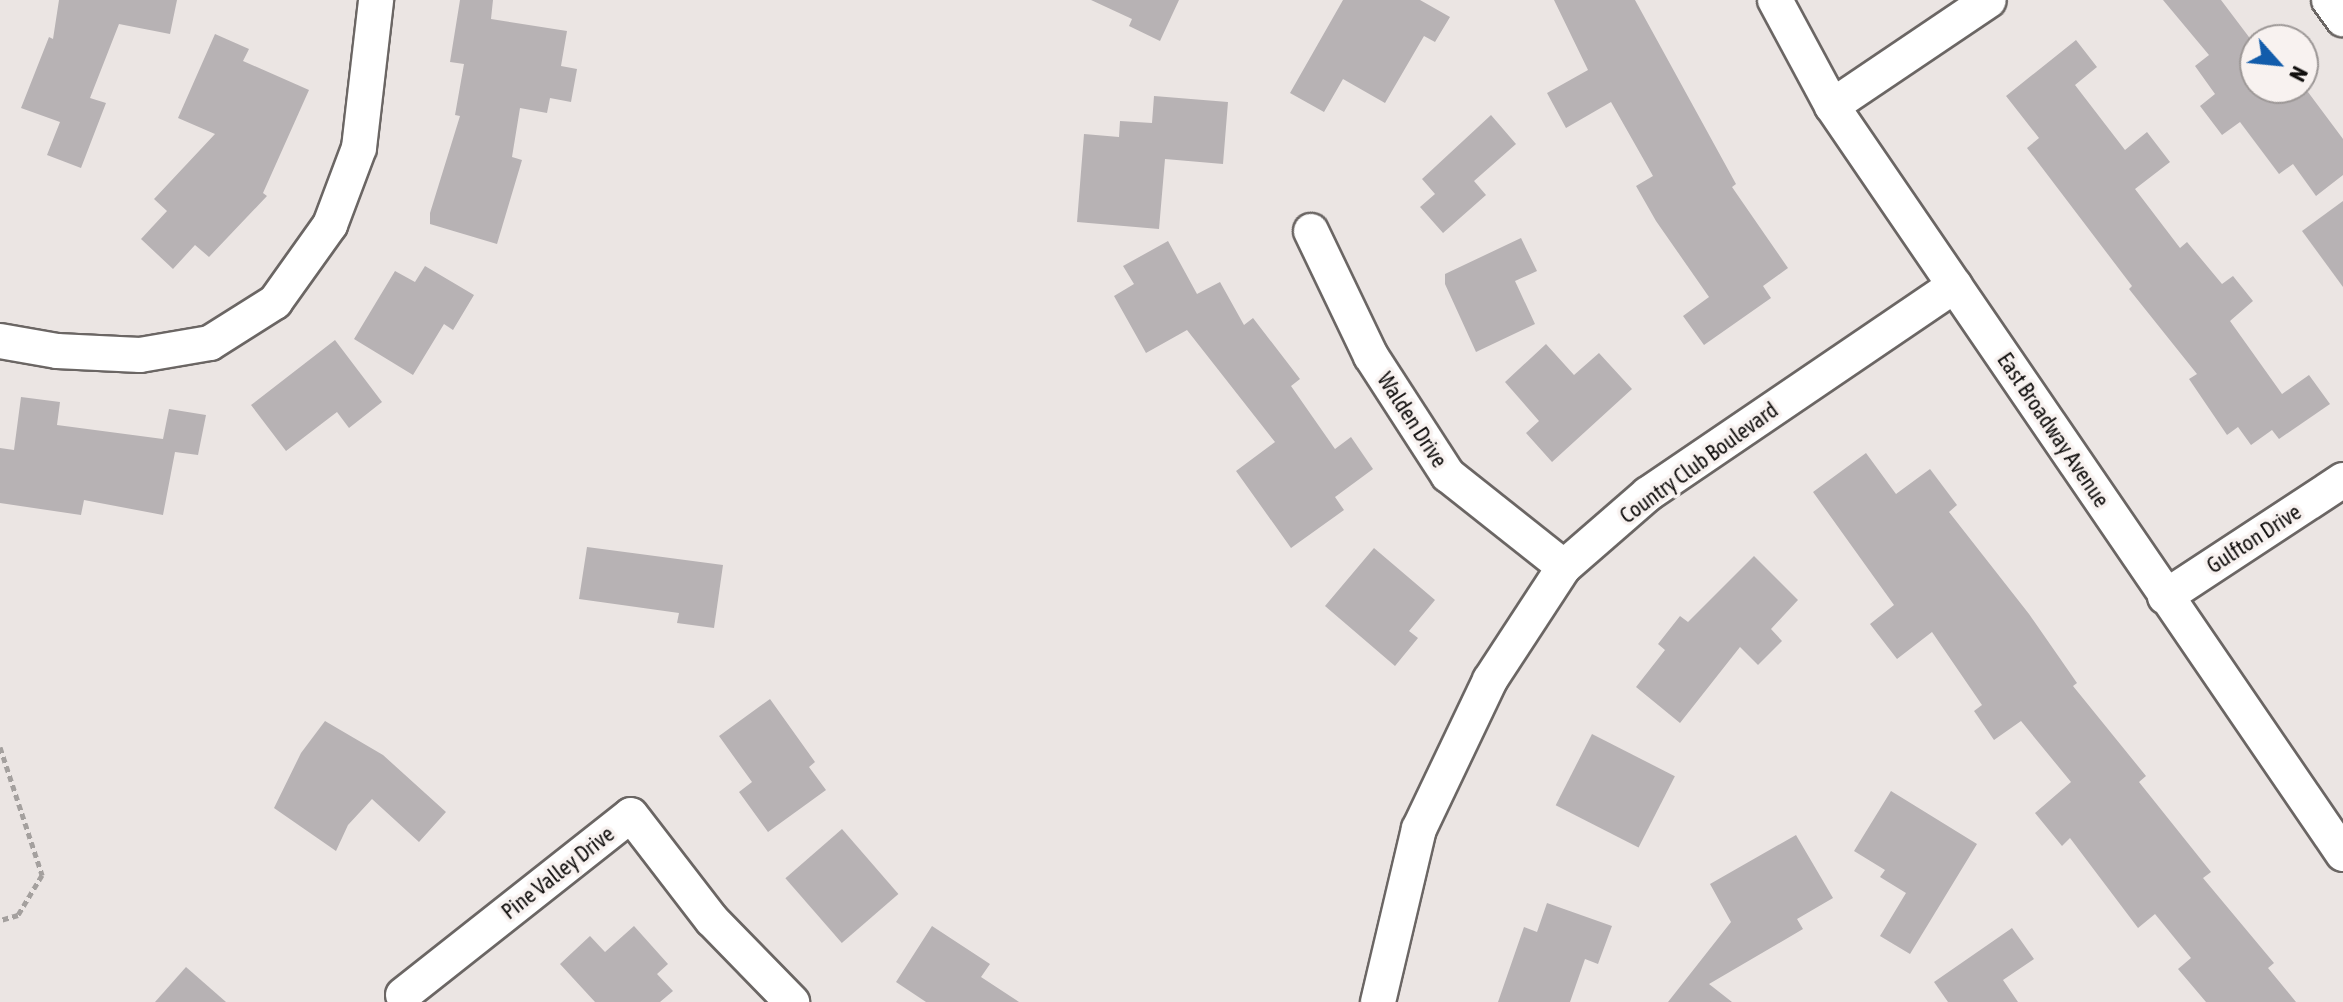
<!DOCTYPE html>
<html>
<head>
<meta charset="utf-8">
<style>
	body { margin:0 }
	#map { position:relative; width:2343px; height:1002px; overflow:hidden; background:#ebe5e3; font-family:"Asap Condensed",sans-serif }
	div>[style] { position:absolute }
	.building>* { inset:0; background:#b7b2b4; transform-origin:0 0 }
	.path>* { height:5px; margin-top:-2.5px; transform-origin:0; background:repeating-linear-gradient(90deg,#a4a09e 0 6px,transparent 0 10px) }
	.roads { filter:drop-shadow(2px 0 #6b6664) drop-shadow(-2px 0 #6b6664) drop-shadow(0 2px #6b6664) drop-shadow(0 -2px #6b6664) }
	.minor>* { height:34px; margin:-17px; padding:0 17px; transform-origin:17px; border-radius:17px; background:#fff }
	span { translate:-50% -50%; white-space:nowrap; text-align:center; line-height:1.15; -webkit-text-stroke:7px #f8f2f0; paint-order:stroke }
	.street-label { font-size:22px; color:#110f0e }
	.north { position:absolute; left:2239px; top:24px; width:80px; height:80px; box-sizing:border-box; background:#f8f2f0; border:2px solid #9c9796; border-radius:50%; rotate:117deg; font-size:22px; font-weight:700; line-height:32px; text-align:center; color:#110f0e }
	.north::after { content:''; display:block; margin:auto; width:28px; height:36px; background:#125cab; clip-path:polygon(50% 0,100% 100%,50% 72%,0 100%) }
</style>
</head>
<body>
<div id="map">
	<div class="building">
		<i style="clip-path:polygon(59px 0,177px 0,170px 34px,119px 24px,90px 98px,106px 103px,81px 168px,47px 155px,60px 122px,21px 108px,49px 37px,53px 39px)"></i>
		<i style="clip-path:polygon(460px 0,493px 0,491px 19px,567px 31px,561px 66px,577px 69px,571px 102px,550px 98px,547px 113px,520px 108px,512px 157px,522px 160px,497px 244px,430px 224px,430px 213px,460px 116px,455px 115px,464px 64px,450px 62px)"></i>
		<i style="clip-path:polygon(1091px 0,1179px 0,1160px 41px,1129px 26px,1132px 19px)"></i>
		<i style="clip-path:polygon(1343px 0,1420px 0,1450px 17px,1435px 42px,1424px 36px,1385px 103px,1343px 79px,1324px 112px,1290px 93px)"></i>
		<i style="clip-path:polygon(1554px 0,1635px 0,1736px 184px,1732px 187px,1788px 268px,1763px 286px,1771px 298px,1704px 345px,1683px 316px,1709px 297px,1656px 221px,1636px 186px,1653px 176px,1611px 102px,1566px 128px,1547px 93px,1588px 70px)"></i>
		<i style="clip-path:polygon(2163px 0,2221px 0,2255px 45px,2255px 88px,2305px 88px,2343px 139px,2343px 175px,2316px 196px,2293px 164px,2279px 174px,2240px 122px,2222px 135px,2200px 106px,2215px 94px,2195px 66px,2209px 55px)"></i>
		<i style="clip-path:polygon(215px 34px,249px 49px,243px 61px,309px 90px,263px 193px,267px 196px,209px 257px,195px 245px,173px 269px,141px 239px,167px 211px,154px 199px,215px 134px,178px 118px)"></i>
		<i style="clip-path:polygon(2076px 40px,2097px 67px,2075px 85px,2125px 150px,2147px 132px,2170px 162px,2135px 189px,2180px 248px,2187px 242px,2222px 284px,2233px 276px,2253px 301px,2230px 321px,2282px 394px,2309px 375px,2330px 404px,2279px 439px,2272px 430px,2251px 445px,2238px 427px,2227px 435px,2189px 379px,2197px 374px,2129px 289px,2132px 286px,2027px 148px,2039px 138px,2006px 96px)"></i>
		<i style="clip-path:polygon(1154px 96px,1228px 102px,1223px 164px,1165px 159px,1159px 229px,1077px 222px,1084px 134px,1119px 137px,1120px 121px,1152px 123px)"></i>
		<i style="clip-path:polygon(1491px 115px,1516px 144px,1474px 181px,1486px 195px,1443px 233px,1420px 207px,1435px 194px,1422px 179px)"></i>
		<i style="clip-path:polygon(2343px 201px,2343px 287px,2302px 231px)"></i>
		<i style="clip-path:polygon(1521px 238px,1537px 271px,1515px 281px,1535px 324px,1476px 352px,1445px 284px,1445px 274px)"></i>
		<i style="clip-path:polygon(1168px 241px,1197px 294px,1220px 282px,1244px 325px,1253px 318px,1300px 379px,1291px 386px,1335px 449px,1351px 437px,1373px 469px,1335px 497px,1344px 510px,1291px 548px,1236px 471px,1275px 442px,1187px 330px,1146px 353px,1114px 296px,1134px 284px,1123px 266px)"></i>
		<i style="clip-path:polygon(425px 266px,474px 295px,453px 330px,444px 324px,413px 375px,354px 339px,395px 271px,415px 282px)"></i>
		<i style="clip-path:polygon(335px 340px,382px 402px,349px 428px,337px 412px,286px 451px,251px 405px)"></i>
		<i style="clip-path:polygon(1546px 344px,1574px 375px,1599px 353px,1632px 389px,1552px 462px,1526px 433px,1539px 421px,1505px 382px)"></i>
		<i style="clip-path:polygon(21px 397px,60px 402px,57px 425px,163px 439px,169px 409px,206px 415px,198px 455px,175px 452px,163px 515px,84px 500px,81px 515px,0 503px,0 448px,14px 450px)"></i>
		<i style="clip-path:polygon(1866px 453px,1896px 494px,1930px 469px,1957px 505px,1949px 512px,2029px 614px,2077px 683px,2073px 686px,2146px 776px,2139px 782px,2211px 872px,2203px 878px,2274px 963px,2268px 968px,2296px 1002px,2206px 1002px,2178px 969px,2191px 958px,2155px 914px,2138px 928px,2070px 838px,2062px 846px,2035px 813px,2071px 782px,2021px 721px,1994px 740px,1974px 711px,1982px 705px,1932px 632px,1897px 659px,1870px 624px,1894px 605px,1813px 492px)"></i>
		<i style="clip-path:polygon(587px 547px,723px 565px,714px 628px,677px 623px,679px 613px,579px 599px)"></i>
		<i style="clip-path:polygon(1374px 548px,1435px 600px,1409px 631px,1418px 638px,1395px 666px,1325px 606px)"></i>
		<i style="clip-path:polygon(1754px 556px,1798px 600px,1771px 629px,1782px 641px,1758px 665px,1740px 647px,1680px 723px,1636px 687px,1665px 650px,1658px 644px,1680px 616px,1688px 622px)"></i>
		<i style="clip-path:polygon(770px 699px,815px 762px,809px 767px,826px 790px,768px 832px,739px 792px,752px 782px,719px 736px)"></i>
		<i style="clip-path:polygon(325px 721px,383px 755px,446px 812px,419px 842px,372px 799px,348px 825px,336px 851px,274px 808px,301px 753px)"></i>
		<i style="left:1592px;top:734px;width:93px;height:80px;rotate:27deg"></i>
		<i style="clip-path:polygon(1891px 791px,1977px 844px,1910px 954px,1880px 936px,1906px 893px,1880px 877px,1885px 870px,1854px 851px)"></i>
		<i style="left:842px;top:829px;width:86px;height:75px;rotate:49deg"></i>
		<i style="clip-path:polygon(1796px 835px,1833px 898px,1797px 919px,1803px 929px,1709px 984px,1732px 1002px,1668px 1002px,1731px 922px,1710px 884px)"></i>
		<i style="clip-path:polygon(1547px 903px,1612px 926px,1598px 964px,1585px 959px,1570px 1002px,1498px 1002px,1524px 927px,1537px 932px)"></i>
		<i style="clip-path:polygon(634px 926px,668px 964px,657px 974px,673px 991px,660px 1002px,595px 1002px,560px 964px,590px 936px,605px 952px)"></i>
		<i style="clip-path:polygon(932px 926px,990px 964px,981px 977px,1019px 1002px,926px 1002px,896px 982px)"></i>
		<i style="clip-path:polygon(2012px 928px,2034px 959px,2003px 980px,2018px 1002px,1948px 1002px,1934px 982px)"></i>
		<i style="clip-path:polygon(186px 967px,226px 1002px,155px 1002px)"></i>
	</div>
	<div class="path">
		<i style="left:0;top:747px;width:135px;rotate:71.8deg"></i>
		<i style="left:42px;top:875px;width:47px;rotate:121deg"></i>
		<i style="left:18px;top:915px;width:19px;rotate:164deg"></i>
	</div>
	<div class="roads">
		<div class="minor">
			<i style="left:1775px;top:0;width:120px;rotate:61.7deg"></i>
			<i style="left:1832px;top:106px;width:906px;rotate:55.66deg"></i>
			<i style="left:2329px;top:0;width:24px;rotate:54deg"></i>
			<i style="left:1832px;top:106px;width:189px;rotate:-34deg"></i>
			<i style="left:1311px;top:231px;width:139px;rotate:64.4deg"></i>
			<i style="left:1371px;top:356px;width:142px;rotate:57.1deg"></i>
			<i style="left:1448px;top:475px;width:148px;rotate:38.4deg"></i>
			<i style="left:0;top:341px;width:58px;rotate:10deg"></i>
			<i style="left:57px;top:351px;width:83px;rotate:2.8deg"></i>
			<i style="left:140px;top:355px;width:71px;rotate:-9.7deg"></i>
			<i style="left:210px;top:343px;width:77px;rotate:-32.2deg"></i>
			<i style="left:275px;top:302px;width:95px;rotate:-54.5deg"></i>
			<i style="left:330px;top:225px;width:82px;rotate:-69.4deg"></i>
			<i style="left:359px;top:148px;width:149px;rotate:-83.4deg"></i>
			<i style="left:2165px;top:597px;width:213px;rotate:-33.3deg"></i>
			<i style="left:403px;top:995px;width:290px;rotate:-38.3deg"></i>
			<i style="left:631px;top:815px;width:133px;rotate:52.4deg"></i>
			<i style="left:712px;top:920px;width:115px;rotate:45.7deg"></i>
			<i style="left:1378px;top:1002px;width:178px;rotate:-76.7deg"></i>
			<i style="left:1419px;top:829px;width:165px;rotate:-64.5deg"></i>
			<i style="left:1490px;top:680px;width:135px;rotate:-56.8deg"></i>
			<i style="left:1564px;top:567px;width:111px;rotate:-41deg"></i>
			<i style="left:1648px;top:494px;width:371px;rotate:-34.2deg"></i>
		</div>
	</div>
	<div class="street-label">
		<span style="left:1412px;top:420px;rotate:57deg">Walden Drive</span>
		<span style="left:2053px;top:430px;rotate:56deg">East Broadway Avenue</span>
		<span style="left:1699px;top:463px;rotate:-36deg">Country Club Boulevard</span>
		<span style="left:2254px;top:539px;rotate:-33deg">Gulfton Drive</span>
		<span style="left:558px;top:873px;rotate:-38deg">Pine Valley Drive</span>
	</div>
	<div class="north">N</div>
</div>
</body>
</html>
